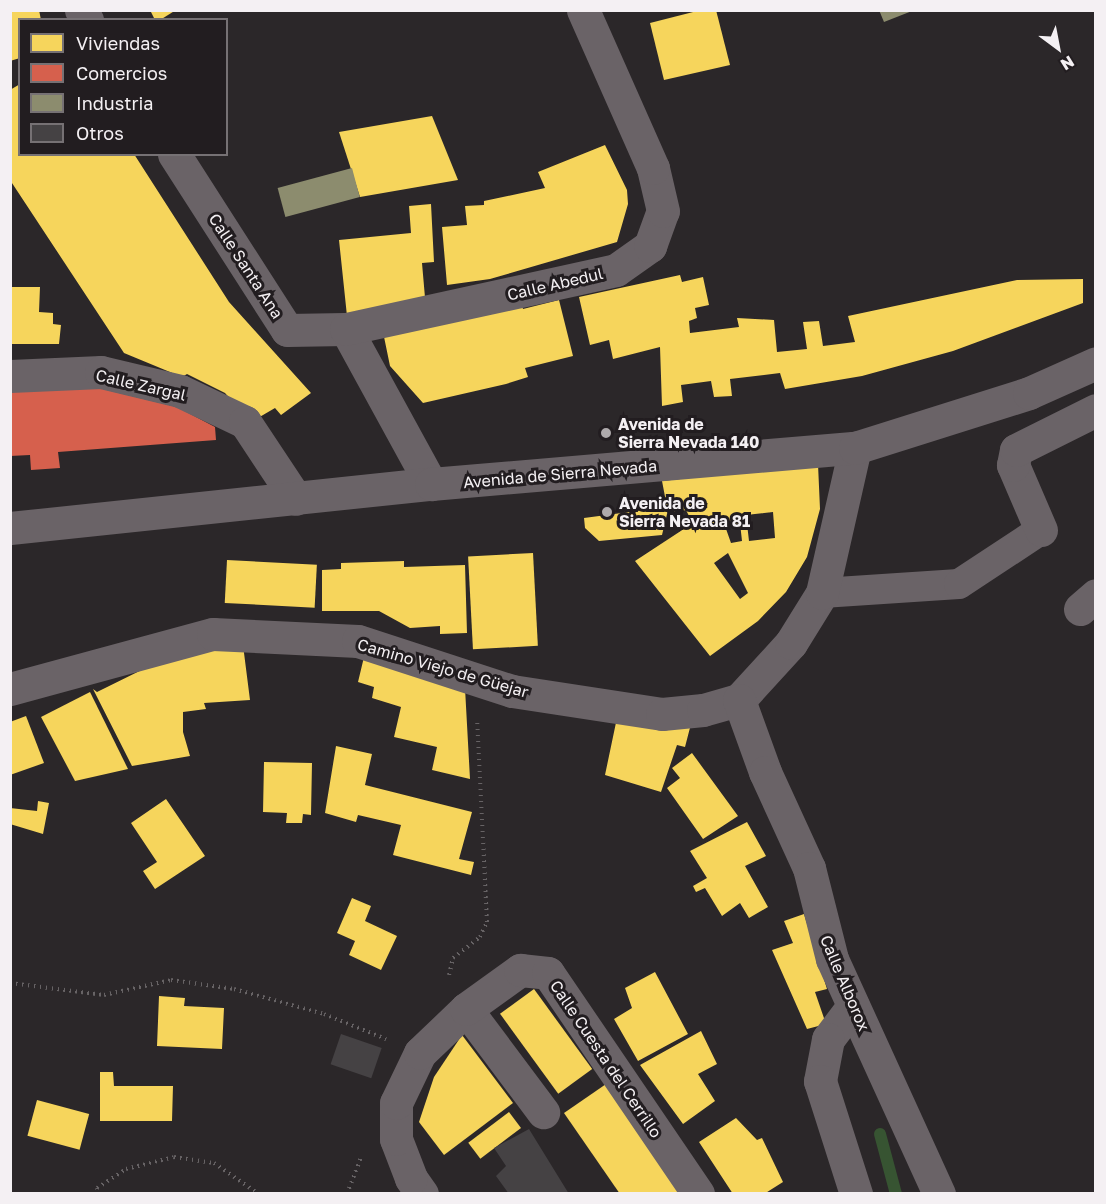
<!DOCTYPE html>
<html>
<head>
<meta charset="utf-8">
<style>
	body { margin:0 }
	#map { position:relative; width:1106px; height:1204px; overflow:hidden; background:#2b2729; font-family:"Golos Text",sans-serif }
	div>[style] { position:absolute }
	.homes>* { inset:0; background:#f6d55c; transform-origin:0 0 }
	.shops>* { inset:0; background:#d6604d }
	.industry>* { inset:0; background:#8c8c6e; transform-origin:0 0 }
	.stream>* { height:12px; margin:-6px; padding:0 6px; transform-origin:6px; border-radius:6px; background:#375432 }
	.building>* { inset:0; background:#454244; transform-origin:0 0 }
	.path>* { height:4px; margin-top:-2px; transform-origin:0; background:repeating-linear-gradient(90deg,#676365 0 1.5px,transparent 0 6px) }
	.pedestrian>* { height:30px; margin:-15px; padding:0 15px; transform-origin:15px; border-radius:15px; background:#6a6367 }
	.minor>* { height:33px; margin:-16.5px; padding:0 16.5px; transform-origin:16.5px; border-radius:16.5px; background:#6a6367 }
	.tertiary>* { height:33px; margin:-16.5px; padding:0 16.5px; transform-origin:16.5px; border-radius:16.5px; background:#6a6367 }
	.dots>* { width:16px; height:16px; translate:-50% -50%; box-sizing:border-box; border:3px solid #221d20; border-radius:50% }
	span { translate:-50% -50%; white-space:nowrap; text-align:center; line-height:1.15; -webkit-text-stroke:6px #221d20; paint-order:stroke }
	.street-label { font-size:16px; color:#f4f0f3 }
	.poi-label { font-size:16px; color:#f4f0f3; font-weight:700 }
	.left { translate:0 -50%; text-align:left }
	.frame { position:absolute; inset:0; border:12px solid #f4f0f3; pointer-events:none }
	.legend { position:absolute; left:18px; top:18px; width:210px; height:138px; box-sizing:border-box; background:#221d20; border:2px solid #767174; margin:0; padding:8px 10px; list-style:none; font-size:18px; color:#f4f0f3 }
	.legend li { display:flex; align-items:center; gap:12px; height:30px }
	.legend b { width:30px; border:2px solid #767174 }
	.north { position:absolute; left:1028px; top:18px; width:60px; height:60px; -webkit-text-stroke:4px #221d20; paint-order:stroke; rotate:148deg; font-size:16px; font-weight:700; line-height:24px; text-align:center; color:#f4f0f3 }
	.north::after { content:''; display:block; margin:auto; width:21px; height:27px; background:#f4f0f3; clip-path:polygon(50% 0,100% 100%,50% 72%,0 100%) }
</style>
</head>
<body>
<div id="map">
	<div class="homes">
		<i style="clip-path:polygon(10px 10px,39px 10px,41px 20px,20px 20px,20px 58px,10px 61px)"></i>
		<i style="clip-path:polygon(150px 10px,176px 10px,160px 20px,155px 20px)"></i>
		<i style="clip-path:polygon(701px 10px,716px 10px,730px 65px,664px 80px,650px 23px)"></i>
		<i style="clip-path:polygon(20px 84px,20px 154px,134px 154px,229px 302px,311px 393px,281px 415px,275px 408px,251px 422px,225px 393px,187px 374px,182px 377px,124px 353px,10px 180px,10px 90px)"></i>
		<i style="clip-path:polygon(432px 116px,458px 180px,360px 197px,339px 132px)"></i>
		<i style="clip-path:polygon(605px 145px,627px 190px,628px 204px,617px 242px,490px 279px,447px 285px,442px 227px,467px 225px,465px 206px,484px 205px,484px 201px,545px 188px,538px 172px)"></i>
		<i style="clip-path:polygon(431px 204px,434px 262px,422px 263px,426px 309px,347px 316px,339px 240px,411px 233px,409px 206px)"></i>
		<i style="clip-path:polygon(680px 275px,682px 282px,703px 277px,709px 305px,695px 308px,697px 318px,689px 321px,690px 333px,739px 327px,737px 318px,774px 320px,777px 352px,807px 349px,803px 322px,819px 321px,823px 346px,855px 342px,848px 316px,1017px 280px,1083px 279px,1083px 303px,953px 351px,862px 376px,785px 389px,780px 373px,730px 379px,732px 396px,714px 397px,711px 381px,681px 385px,683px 402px,662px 406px,660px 347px,613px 359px,609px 340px,590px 345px,579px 297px)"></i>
		<i style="clip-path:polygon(10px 287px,40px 287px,39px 312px,53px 313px,53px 324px,61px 325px,59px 344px,10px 344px)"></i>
		<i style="clip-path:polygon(519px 295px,523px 309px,559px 300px,573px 356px,525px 368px,528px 377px,506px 384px,423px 403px,390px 366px,383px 332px)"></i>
		<i style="clip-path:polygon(evenodd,818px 464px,820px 509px,807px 557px,786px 592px,758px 621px,710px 656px,635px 561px,696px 521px,691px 520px,686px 510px,667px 514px,662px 535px,599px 541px,585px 528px,584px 518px,667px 507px,662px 481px,818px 464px,773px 512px,775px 538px,749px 541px,746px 515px,773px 512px,818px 464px,740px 523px,742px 541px,731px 543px,725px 526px,740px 523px,818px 464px,728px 553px,748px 593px,740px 599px,714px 563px,728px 553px)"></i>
		<i style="left:533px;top:553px;width:93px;height:65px;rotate:87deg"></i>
		<i style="left:227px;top:560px;width:90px;height:43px;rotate:3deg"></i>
		<i style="clip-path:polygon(404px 561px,404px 567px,465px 565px,467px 633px,440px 634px,440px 626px,410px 628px,379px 611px,322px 611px,322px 570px,341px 569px,341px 563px)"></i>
		<i style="clip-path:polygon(243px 645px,250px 700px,204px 703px,206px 709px,183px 712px,183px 732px,190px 756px,132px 766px,93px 689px,97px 692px,176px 653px)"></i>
		<i style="clip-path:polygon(364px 657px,465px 688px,470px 779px,432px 770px,437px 747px,394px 737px,401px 707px,372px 698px,374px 687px,358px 682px)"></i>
		<i style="clip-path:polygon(90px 692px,128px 769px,75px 781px,41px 717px)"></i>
		<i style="clip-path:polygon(618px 713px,692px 720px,685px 747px,677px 745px,661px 792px,605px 775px)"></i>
		<i style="clip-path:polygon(26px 716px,44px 763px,10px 775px,10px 722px)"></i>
		<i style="clip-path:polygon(336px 746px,372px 754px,365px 785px,472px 812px,459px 859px,474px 862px,471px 875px,393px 855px,401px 825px,358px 815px,356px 822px,325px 813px)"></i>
		<i style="clip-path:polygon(692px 753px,738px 816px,703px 839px,667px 788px,680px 778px,672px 768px)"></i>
		<i style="clip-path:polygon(264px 762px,312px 763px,311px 815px,303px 814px,302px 823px,286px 823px,287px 813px,263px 812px)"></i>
		<i style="clip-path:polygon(166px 799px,205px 856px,155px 889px,143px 871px,157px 862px,131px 823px)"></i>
		<i style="clip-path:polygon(38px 801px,49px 803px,43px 834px,10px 824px,10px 808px,37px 811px)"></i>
		<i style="clip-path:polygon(747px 822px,766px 856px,745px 866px,768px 907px,749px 918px,740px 903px,722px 916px,705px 888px,696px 892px,693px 886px,707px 878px,690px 851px)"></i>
		<i style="clip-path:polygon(352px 898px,371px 906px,365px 921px,397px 936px,381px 970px,349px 955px,355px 941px,337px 933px)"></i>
		<i style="clip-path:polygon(804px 914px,827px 989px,815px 992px,826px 1024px,807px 1029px,772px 950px,793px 943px,784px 921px)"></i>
		<i style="clip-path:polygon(655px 972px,688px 1034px,638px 1061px,614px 1019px,632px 1008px,625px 988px)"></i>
		<i style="left:534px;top:989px;width:99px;height:42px;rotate:54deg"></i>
		<i style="clip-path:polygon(159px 996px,185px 998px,184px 1006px,224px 1008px,222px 1049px,157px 1046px)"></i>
		<i style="clip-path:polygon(701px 1031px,717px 1064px,698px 1074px,715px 1101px,683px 1124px,640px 1065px)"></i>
		<i style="clip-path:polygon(462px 1035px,513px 1103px,444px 1155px,419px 1122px,434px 1077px)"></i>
		<i style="clip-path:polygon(100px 1072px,113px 1072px,114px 1086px,173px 1086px,172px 1121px,100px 1121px)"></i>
		<i style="clip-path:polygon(609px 1082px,688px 1194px,620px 1194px,564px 1113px)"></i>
		<i style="left:37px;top:1100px;width:54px;height:37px;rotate:15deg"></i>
		<i style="left:509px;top:1112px;width:20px;height:51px;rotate:53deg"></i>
		<i style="clip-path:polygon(736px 1118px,757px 1140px,762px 1138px,783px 1182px,764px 1194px,733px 1194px,699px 1142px)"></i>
	</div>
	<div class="shops">
		<i style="clip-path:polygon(10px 383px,78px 383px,177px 407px,215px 427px,216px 440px,58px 452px,60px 468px,31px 470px,30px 455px,10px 456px)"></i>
	</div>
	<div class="industry">
		<i style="clip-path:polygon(879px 10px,912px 10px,912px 11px,884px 22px)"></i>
		<i style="left:352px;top:168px;width:30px;height:77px;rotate:75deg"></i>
	</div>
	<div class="stream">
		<i style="left:880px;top:1134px;width:62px;rotate:75.1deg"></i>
	</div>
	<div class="building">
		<i style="left:341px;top:1034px;width:43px;height:32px;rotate:19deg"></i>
		<i style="clip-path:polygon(529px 1129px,569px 1194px,509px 1194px,496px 1176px,506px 1166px,494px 1148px)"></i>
	</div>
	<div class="path">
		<i style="left:449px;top:975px;width:17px;rotate:-77deg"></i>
		<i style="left:453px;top:958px;width:34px;rotate:-38deg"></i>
		<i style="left:480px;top:937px;width:17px;rotate:-65deg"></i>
		<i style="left:487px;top:922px;width:203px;rotate:-92.8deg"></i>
		<i style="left:10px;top:983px;width:95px;rotate:7.3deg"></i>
		<i style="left:104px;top:995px;width:69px;rotate:-12.6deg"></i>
		<i style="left:171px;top:980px;width:64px;rotate:8.1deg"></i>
		<i style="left:234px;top:989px;width:93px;rotate:15.5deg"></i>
		<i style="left:324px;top:1014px;width:67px;rotate:22deg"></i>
		<i style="left:100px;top:1194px;width:7px;rotate:-117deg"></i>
		<i style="left:97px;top:1188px;width:35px;rotate:-33deg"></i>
		<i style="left:126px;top:1169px;width:49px;rotate:-14deg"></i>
		<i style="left:174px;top:1157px;width:40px;rotate:8.5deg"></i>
		<i style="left:214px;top:1163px;width:55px;rotate:34.6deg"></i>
		<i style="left:347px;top:1194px;width:40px;rotate:-69deg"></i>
	</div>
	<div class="pedestrian">
		<i style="left:822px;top:593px;width:137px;rotate:-3.8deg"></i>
		<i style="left:959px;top:584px;width:98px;rotate:-33.4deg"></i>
	</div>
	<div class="minor">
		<i style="left:81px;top:10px;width:12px;rotate:59deg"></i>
		<i style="left:174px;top:154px;width:209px;rotate:57.3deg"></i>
		<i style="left:287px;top:330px;width:59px;rotate:-1deg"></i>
		<i style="left:346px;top:329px;width:177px;rotate:61.3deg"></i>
		<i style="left:346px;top:329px;width:276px;rotate:-12.3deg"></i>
		<i style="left:616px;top:270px;width:42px;rotate:-35.2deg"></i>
		<i style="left:650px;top:246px;width:37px;rotate:-70deg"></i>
		<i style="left:663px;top:211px;width:44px;rotate:-103.1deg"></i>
		<i style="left:653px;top:168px;width:173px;rotate:-113.9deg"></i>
		<i style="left:10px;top:376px;width:91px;rotate:-2.5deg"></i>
		<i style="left:101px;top:372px;width:81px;rotate:13.5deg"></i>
		<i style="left:180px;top:391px;width:72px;rotate:25.5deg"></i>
		<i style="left:245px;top:422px;width:92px;rotate:56.5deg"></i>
		<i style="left:1041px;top:530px;width:71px;rotate:-113.3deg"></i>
		<i style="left:1013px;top:465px;width:15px;rotate:-79deg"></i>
		<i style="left:1016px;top:450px;width:89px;rotate:-26.6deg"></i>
		<i style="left:1080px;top:609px;width:21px;rotate:-41deg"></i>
		<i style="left:10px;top:689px;width:210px;rotate:-15.2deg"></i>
		<i style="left:213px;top:634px;width:145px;rotate:2.8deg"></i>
		<i style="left:358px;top:641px;width:162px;rotate:18deg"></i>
		<i style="left:512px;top:691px;width:152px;rotate:8.7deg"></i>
		<i style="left:662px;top:714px;width:41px;rotate:-5.6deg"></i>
		<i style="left:703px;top:710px;width:37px;rotate:-16deg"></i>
		<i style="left:739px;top:700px;width:77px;rotate:-47.6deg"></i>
		<i style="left:791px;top:643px;width:59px;rotate:-58.2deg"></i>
		<i style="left:822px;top:593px;width:149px;rotate:-77.2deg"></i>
		<i style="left:739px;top:700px;width:77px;rotate:70.1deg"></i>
		<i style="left:765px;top:772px;width:106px;rotate:65.4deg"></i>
		<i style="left:809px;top:868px;width:94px;rotate:75.8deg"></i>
		<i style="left:832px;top:959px;width:258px;rotate:65.5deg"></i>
		<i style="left:853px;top:1006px;width:41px;rotate:127.1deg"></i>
		<i style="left:828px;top:1039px;width:43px;rotate:100.8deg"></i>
		<i style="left:820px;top:1081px;width:119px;rotate:72.3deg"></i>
		<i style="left:466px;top:1009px;width:129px;rotate:53.2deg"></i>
		<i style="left:422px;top:1194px;width:19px;rotate:-125deg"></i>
		<i style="left:411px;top:1178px;width:42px;rotate:-111deg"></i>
		<i style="left:396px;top:1139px;width:36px;rotate:-90deg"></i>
		<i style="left:396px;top:1103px;width:55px;rotate:-64.4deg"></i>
		<i style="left:420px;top:1053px;width:64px;rotate:-43.7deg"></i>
		<i style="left:466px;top:1009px;width:67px;rotate:-35.8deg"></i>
		<i style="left:520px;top:970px;width:28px;rotate:6deg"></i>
		<i style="left:548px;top:973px;width:267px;rotate:55.8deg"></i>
	</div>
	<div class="tertiary">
		<i style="left:10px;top:528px;width:423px;rotate:-6deg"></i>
		<i style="left:431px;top:484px;width:426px;rotate:-4.9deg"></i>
		<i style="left:855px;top:448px;width:182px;rotate:-17.5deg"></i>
		<i style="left:1029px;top:393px;width:73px;rotate:-24.1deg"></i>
	</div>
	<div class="dots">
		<i style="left:606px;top:433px;background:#aeaaac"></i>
		<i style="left:607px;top:512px;background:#aeaaac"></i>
	</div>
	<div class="street-label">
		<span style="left:246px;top:266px;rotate:57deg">Calle Santa Ana</span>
		<span style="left:555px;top:284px;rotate:-13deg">Calle Abedul</span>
		<span style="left:141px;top:385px;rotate:13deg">Calle Zargal</span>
		<span style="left:560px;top:474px;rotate:-5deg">Avenida de Sierra Nevada</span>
		<span style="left:443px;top:668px;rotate:16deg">Camino Viejo de Güejar</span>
		<span style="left:845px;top:983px;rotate:67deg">Calle Alborox</span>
		<span style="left:606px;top:1059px;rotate:56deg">Calle Cuesta del Cerrillo</span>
	</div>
	<div class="poi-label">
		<span class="left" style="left:618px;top:433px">Avenida de<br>Sierra Nevada 140</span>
		<span class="left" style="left:619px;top:512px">Avenida de<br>Sierra Nevada 81</span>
	</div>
	<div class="frame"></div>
	<ul class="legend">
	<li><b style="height:16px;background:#f6d55c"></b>Viviendas</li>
	<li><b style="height:16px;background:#d6604d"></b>Comercios</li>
	<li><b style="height:16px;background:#8c8c6e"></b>Industria</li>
	<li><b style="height:16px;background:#454244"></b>Otros</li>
	</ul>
	<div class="north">N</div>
</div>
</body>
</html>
